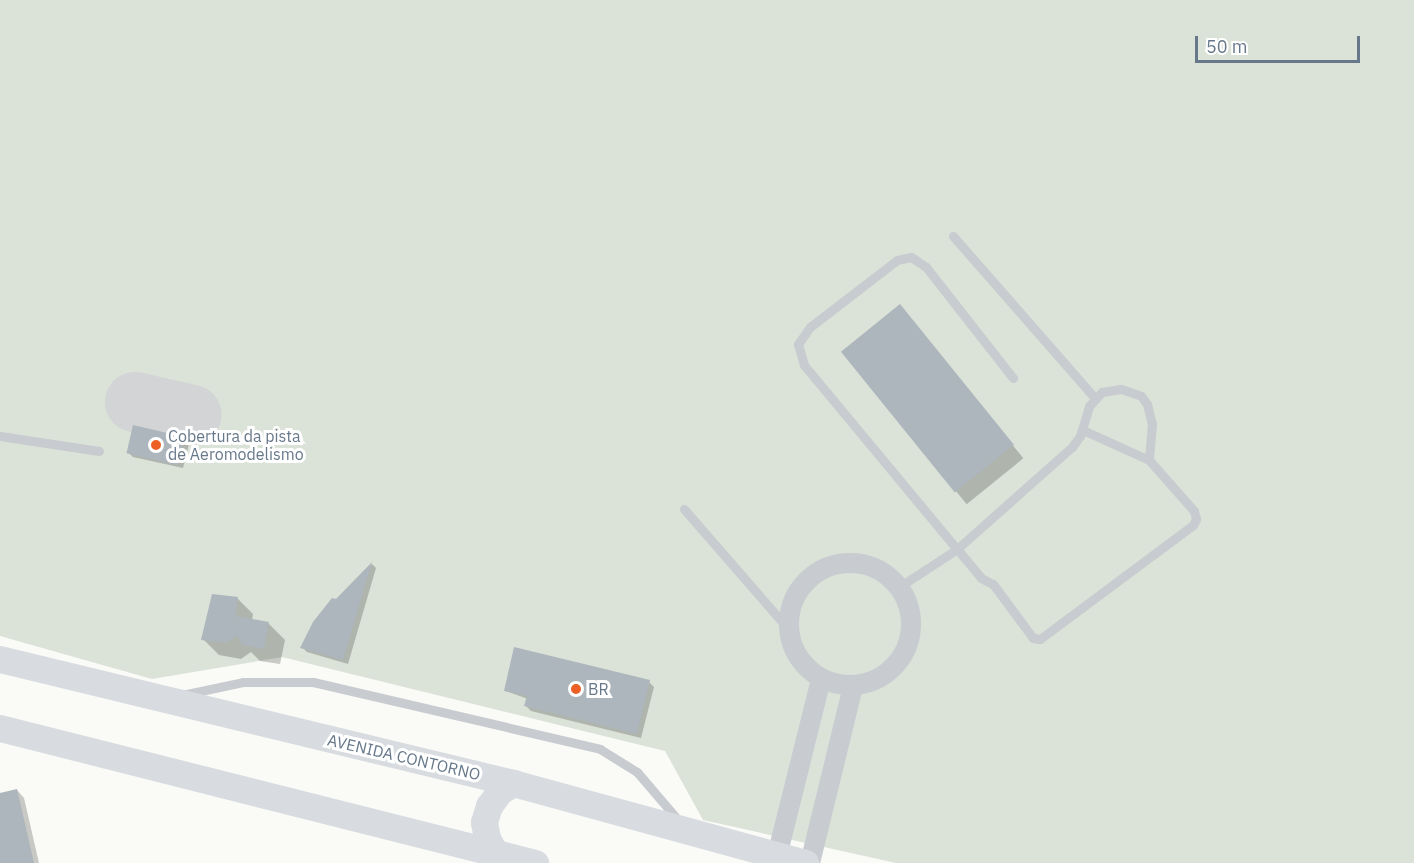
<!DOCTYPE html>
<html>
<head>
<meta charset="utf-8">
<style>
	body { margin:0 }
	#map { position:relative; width:1414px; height:863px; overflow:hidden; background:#fafaf7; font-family:"IBM Plex Sans",sans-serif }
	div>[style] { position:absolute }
	.green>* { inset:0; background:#dbe2d8 }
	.shadow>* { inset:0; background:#0003; transform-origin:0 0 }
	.taxiway>* { height:60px; margin:-30px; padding:0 30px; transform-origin:30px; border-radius:30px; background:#d2d4d6 }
	.building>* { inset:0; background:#adb6bc; transform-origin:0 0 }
	.lane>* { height:9px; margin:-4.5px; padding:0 4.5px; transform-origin:4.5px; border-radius:4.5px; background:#c8cbcf }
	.street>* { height:20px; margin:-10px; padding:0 10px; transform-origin:10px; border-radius:10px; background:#c8cbcf }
	.street>.ring { margin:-10px; padding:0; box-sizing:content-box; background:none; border:20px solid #c8cbcf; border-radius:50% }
	.secondary>* { height:27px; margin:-13.5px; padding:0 13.5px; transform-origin:13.5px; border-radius:13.5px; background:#d8dce0 }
	.dots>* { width:16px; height:16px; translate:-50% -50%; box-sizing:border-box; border:3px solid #fff; border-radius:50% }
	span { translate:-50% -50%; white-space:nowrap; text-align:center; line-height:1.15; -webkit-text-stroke:6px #fff; paint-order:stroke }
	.poi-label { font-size:16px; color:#67788a }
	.left { translate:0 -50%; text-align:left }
	.street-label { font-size:16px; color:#67788a }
	.scale { position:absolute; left:1195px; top:36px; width:165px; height:27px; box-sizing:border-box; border:3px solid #67788a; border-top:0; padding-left:8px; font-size:18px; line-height:21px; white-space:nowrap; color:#67788a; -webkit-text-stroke:4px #fff; paint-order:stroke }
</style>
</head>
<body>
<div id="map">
	<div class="green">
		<i style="clip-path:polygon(0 0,1414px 0,1414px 863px,896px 863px,703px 820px,665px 751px,282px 657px,152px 679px,0 636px)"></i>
	</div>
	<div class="shadow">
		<i style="left:900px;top:306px;width:196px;height:73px;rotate:51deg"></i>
		<i style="clip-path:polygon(184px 439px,189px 444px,183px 468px,133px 457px,128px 452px)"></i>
		<i style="clip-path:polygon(372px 564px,376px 568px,348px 664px,307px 652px,302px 647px)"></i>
		<i style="clip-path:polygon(237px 598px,253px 614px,252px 621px,269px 624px,285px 640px,280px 664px,260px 661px,251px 652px,241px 659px,219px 655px,203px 639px)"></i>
		<i style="clip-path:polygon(649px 682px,654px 687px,641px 738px,531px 711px,526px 706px,528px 699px,506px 691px)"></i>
		<i style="clip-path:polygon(17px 790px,24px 798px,39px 863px,0 863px,0 794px)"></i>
	</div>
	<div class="taxiway">
		<i style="left:135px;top:402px;width:58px;rotate:12.8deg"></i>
	</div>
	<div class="building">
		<i style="left:900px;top:304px;width:181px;height:76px;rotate:51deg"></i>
		<i style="left:133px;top:425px;width:53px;height:29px;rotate:13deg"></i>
		<i style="clip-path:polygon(372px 562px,343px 660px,300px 648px,313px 622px,332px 598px,336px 599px)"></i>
		<i style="clip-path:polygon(212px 594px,238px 597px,235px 616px,269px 622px,264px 649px,242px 645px,237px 636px,225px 643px,201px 640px)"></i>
		<i style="clip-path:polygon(514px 647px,650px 680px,637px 734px,524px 706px,527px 696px,504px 691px)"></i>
		<i style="clip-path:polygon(17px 789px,34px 863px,0 863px,0 793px)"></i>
	</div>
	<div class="lane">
		<i style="left:953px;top:236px;width:215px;rotate:48.8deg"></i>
		<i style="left:1013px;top:378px;width:141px;rotate:-128.1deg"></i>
		<i style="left:926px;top:267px;width:18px;rotate:-146deg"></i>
		<i style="left:911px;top:257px;width:14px;rotate:168deg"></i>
		<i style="left:897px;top:260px;width:110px;rotate:142.4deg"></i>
		<i style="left:810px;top:327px;width:21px;rotate:125deg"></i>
		<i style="left:798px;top:344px;width:22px;rotate:74deg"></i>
		<i style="left:804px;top:365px;width:239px;rotate:50.3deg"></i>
		<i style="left:957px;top:549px;width:38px;rotate:50deg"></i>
		<i style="left:981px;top:578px;width:13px;rotate:27deg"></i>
		<i style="left:993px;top:584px;width:67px;rotate:53.5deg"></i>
		<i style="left:1033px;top:638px;width:7px;rotate:8deg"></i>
		<i style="left:1040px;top:639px;width:191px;rotate:-36.7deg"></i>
		<i style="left:1193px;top:525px;width:7px;rotate:-63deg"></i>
		<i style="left:1196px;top:519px;width:8px;rotate:-104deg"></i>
		<i style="left:1194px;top:511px;width:68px;rotate:-131.4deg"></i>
		<i style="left:1149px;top:460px;width:72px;rotate:-155.6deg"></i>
		<i style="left:0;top:436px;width:100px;rotate:8.6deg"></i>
		<i style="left:684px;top:509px;width:160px;rotate:49deg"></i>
		<i style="left:899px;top:587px;width:69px;rotate:-33.2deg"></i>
		<i style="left:957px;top:549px;width:154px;rotate:-41.6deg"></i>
		<i style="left:1072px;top:447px;width:14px;rotate:-54deg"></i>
		<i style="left:1080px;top:436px;width:31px;rotate:-73deg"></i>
		<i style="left:1089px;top:406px;width:19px;rotate:-47deg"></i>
		<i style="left:1102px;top:392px;width:19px;rotate:-9deg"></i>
		<i style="left:1121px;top:389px;width:21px;rotate:19deg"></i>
		<i style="left:1141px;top:396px;width:10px;rotate:53deg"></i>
		<i style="left:1147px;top:404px;width:21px;rotate:76deg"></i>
		<i style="left:1152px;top:424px;width:36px;rotate:95deg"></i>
		<i style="left:182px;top:695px;width:62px;rotate:-12deg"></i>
		<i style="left:243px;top:682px;width:70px"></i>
		<i style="left:313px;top:682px;width:295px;rotate:13.1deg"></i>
		<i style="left:600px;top:749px;width:44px;rotate:31.9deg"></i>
		<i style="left:637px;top:772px;width:65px;rotate:49.4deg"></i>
	</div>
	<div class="street">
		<i class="ring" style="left:789px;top:563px;width:102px;height:102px"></i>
		<i style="left:777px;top:856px;width:182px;rotate:-76deg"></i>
		<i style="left:810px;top:863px;width:182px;rotate:-76.3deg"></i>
	</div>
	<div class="secondary">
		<i style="left:0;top:659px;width:528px;rotate:13.59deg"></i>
		<i style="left:513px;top:783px;width:303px;rotate:15.3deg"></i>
		<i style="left:0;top:728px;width:552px;rotate:14.16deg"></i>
		<i style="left:495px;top:853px;width:17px;rotate:-118deg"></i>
		<i style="left:487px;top:838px;width:16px;rotate:-101deg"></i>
		<i style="left:484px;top:822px;width:17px;rotate:-73deg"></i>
		<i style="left:489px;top:806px;width:17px;rotate:-54deg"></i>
		<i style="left:499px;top:792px;width:17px;rotate:-33deg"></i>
	</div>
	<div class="dots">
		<i style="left:156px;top:445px;background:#ec5f25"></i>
		<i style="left:576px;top:689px;background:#ec5f25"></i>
	</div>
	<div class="poi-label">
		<span class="left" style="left:168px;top:445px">Cobertura da pista<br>de Aeromodelismo</span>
		<span class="left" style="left:588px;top:689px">BR</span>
	</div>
	<div class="street-label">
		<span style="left:404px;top:757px;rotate:13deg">AVENIDA CONTORNO</span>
	</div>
	<div class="scale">50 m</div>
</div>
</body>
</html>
